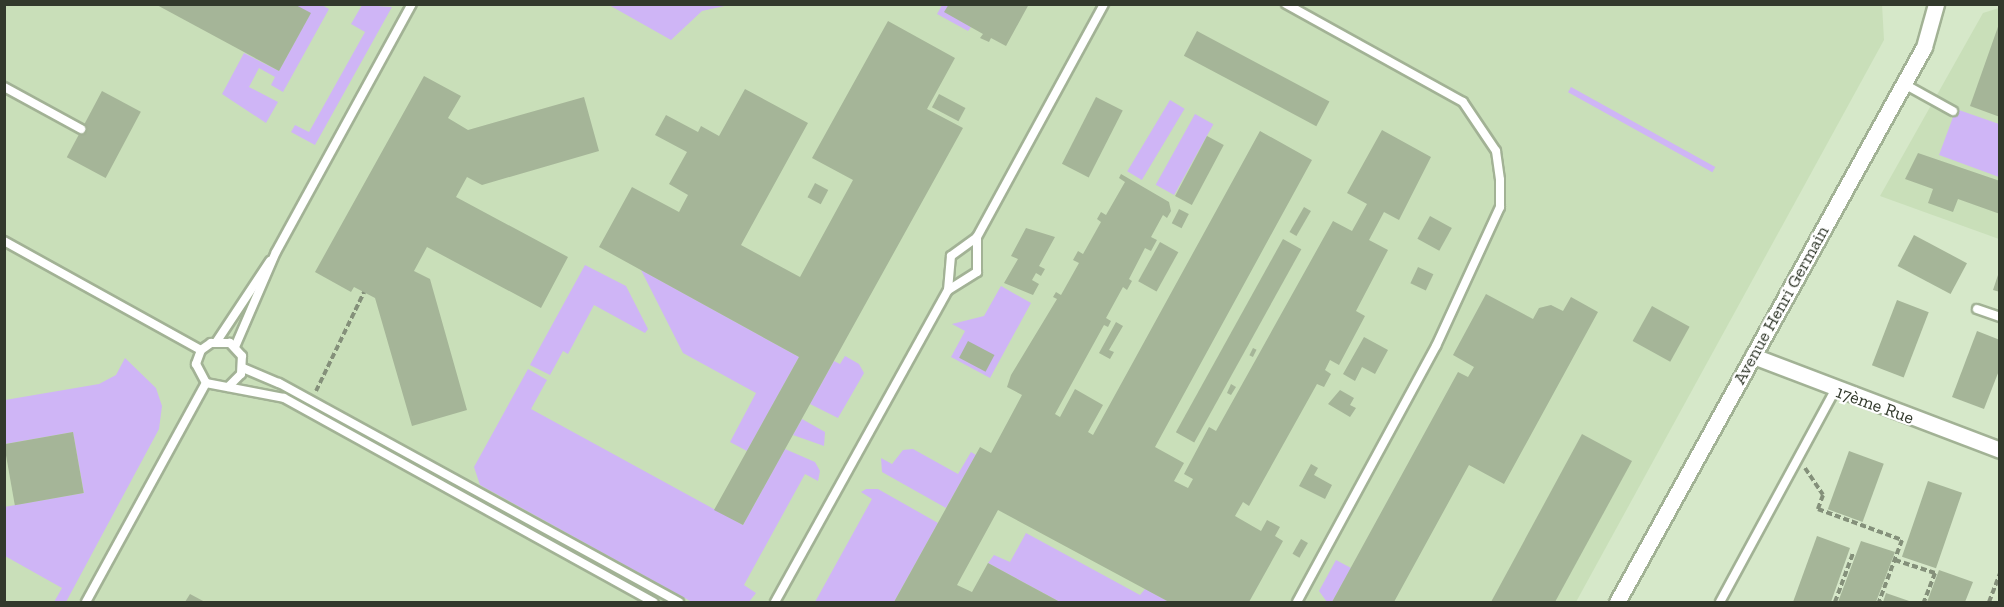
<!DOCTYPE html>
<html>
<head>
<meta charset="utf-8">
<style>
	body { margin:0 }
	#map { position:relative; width:2004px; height:607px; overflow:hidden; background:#d6e8c9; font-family:"Zilla Slab",serif }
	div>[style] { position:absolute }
	.built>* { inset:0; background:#c9dfb9 }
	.green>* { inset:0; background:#cfb5f6; transform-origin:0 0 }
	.building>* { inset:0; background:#a5b598; transform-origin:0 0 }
	.path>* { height:4px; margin-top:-2px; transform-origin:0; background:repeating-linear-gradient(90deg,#84907a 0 6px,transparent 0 9px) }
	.roads { filter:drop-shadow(2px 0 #a2b295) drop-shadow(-2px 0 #a2b295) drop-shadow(0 2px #a2b295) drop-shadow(0 -2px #a2b295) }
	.service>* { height:8px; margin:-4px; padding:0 4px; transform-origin:4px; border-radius:4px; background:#fff }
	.minor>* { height:15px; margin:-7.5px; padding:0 7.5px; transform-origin:7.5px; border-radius:7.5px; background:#fff }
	span { translate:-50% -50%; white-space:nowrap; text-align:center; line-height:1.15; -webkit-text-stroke:4.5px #fff; paint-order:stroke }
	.street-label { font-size:18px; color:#32392c }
	.frame { position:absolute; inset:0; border:6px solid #32392c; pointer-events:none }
</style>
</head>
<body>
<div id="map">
	<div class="built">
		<i style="clip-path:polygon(1882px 4px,1884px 40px,1576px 602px,5px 602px,4px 5px)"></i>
		<i style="clip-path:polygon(1999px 8px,1999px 239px,1880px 196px,1983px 13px)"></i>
	</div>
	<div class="green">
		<i style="clip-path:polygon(294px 5px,322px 5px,329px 9px,283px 92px,271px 85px,275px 77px,259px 68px,249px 87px,278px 102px,266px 123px,222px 94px,244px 53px,279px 71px,310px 14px)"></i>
		<i style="clip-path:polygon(362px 5px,392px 7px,315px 145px,291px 132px,295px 125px,309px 132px,365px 32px,351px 24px)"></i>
		<i style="clip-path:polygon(609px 5px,729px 5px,702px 11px,671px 40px)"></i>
		<i style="clip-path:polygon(942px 5px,949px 5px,945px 12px,971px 27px,968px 31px,937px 14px)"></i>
		<i style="left:1571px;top:87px;width:165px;height:6px;rotate:29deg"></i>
		<i style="left:1170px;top:100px;width:17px;height:83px;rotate:31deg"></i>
		<i style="clip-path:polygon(1956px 109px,1999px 124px,1999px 177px,1939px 155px)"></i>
		<i style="left:1195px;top:114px;width:21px;height:81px;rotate:29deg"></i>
		<i style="clip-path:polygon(585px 265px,626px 286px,648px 329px,645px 333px,594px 305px,568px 354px,563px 351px,550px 375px,530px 365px)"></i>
		<i style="clip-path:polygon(641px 270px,799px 357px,747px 451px,730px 442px,756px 393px,683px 353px)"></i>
		<i style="clip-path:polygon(1001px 286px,1031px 303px,990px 378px,951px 357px,965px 331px,952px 324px,984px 316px)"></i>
		<i style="clip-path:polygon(845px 356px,859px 364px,864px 373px,838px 418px,810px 404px,834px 361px,840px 364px)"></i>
		<i style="clip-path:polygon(125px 358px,156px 388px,162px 406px,159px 429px,66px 602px,54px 602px,62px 588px,5px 556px,4px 507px,84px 493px,73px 432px,5px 444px,5px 400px,99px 384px,116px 375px)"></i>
		<i style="clip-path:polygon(528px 369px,547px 380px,531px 409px,743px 525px,785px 449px,815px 462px,820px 471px,818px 481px,805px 474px,744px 585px,756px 593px,749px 602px,692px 602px,480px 485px,474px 467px)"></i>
		<i style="clip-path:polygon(802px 419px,825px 432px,824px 446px,793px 435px)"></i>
		<i style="clip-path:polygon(913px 449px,958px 474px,971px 452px,976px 455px,946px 508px,882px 472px,881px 458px,892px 464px,903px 450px)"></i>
		<i style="clip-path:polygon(866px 489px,878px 489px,938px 523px,894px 602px,815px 602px,872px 499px,861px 492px)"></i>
		<i style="clip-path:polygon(1026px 533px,1140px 595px,1145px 589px,1169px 602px,1060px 602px,988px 563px,994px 555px,1010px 562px)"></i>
		<i style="clip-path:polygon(1336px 560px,1351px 568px,1332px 602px,1327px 602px,1319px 591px)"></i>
	</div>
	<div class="building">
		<i style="clip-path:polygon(155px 4px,294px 4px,311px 13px,279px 71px)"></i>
		<i style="clip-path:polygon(949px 4px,1029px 4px,1006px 46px,991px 38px,989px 42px,980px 38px,983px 34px,944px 12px)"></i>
		<i style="clip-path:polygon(888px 21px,955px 58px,927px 109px,963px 128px,743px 525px,714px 510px,799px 357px,599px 247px,632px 187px,679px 212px,688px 195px,669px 184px,687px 152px,655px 135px,666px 115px,698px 132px,701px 126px,719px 136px,745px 89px,808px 123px,741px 245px,800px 277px,853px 180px,812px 158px)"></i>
		<i style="clip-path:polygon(1999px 24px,2000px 24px,2000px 117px,1970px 106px)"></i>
		<i style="left:1197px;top:31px;width:150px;height:28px;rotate:28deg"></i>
		<i style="clip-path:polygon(424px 76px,461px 96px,448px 118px,468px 130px,584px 97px,599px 151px,482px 185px,467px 177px,456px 197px,568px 257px,541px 308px,427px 247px,414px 271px,430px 279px,467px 410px,412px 426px,375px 298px,354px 287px,351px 292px,315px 272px)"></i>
		<i style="left:102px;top:91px;width:44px;height:75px;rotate:28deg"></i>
		<i style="left:939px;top:94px;width:30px;height:15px;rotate:28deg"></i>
		<i style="left:1096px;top:97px;width:30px;height:75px;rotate:27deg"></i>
		<i style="clip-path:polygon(1382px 130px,1431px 157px,1399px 220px,1384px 212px,1369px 240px,1388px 250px,1356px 311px,1365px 316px,1339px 365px,1330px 360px,1325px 370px,1331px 374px,1324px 387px,1317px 384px,1249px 506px,1243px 502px,1235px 516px,1261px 531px,1267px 520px,1280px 527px,1275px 536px,1283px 541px,1249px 602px,1169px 602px,998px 510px,957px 585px,972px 592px,988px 563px,1060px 602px,894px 602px,980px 447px,991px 453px,1022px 395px,1007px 387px,1011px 375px,1057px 299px,1053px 297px,1056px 292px,1061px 295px,1079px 263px,1073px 260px,1078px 251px,1083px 254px,1101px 222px,1097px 219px,1101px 212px,1106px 215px,1125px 182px,1119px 178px,1121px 174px,1169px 202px,1171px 211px,1167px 218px,1163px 215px,1151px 237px,1157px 240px,1151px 251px,1145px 248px,1129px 279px,1132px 281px,1127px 290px,1123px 287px,1106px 318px,1111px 321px,1108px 327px,1104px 325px,1055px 414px,1060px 417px,1075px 389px,1103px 405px,1088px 432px,1093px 435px,1260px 131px,1312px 160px,1155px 447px,1184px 463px,1174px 481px,1188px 488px,1193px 479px,1184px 474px,1209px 427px,1216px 431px,1333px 221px,1352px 231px,1367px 204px,1347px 193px)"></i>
		<i style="left:1207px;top:136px;width:19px;height:68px;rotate:28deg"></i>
		<i style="clip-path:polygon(1918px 153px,2000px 181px,2000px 214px,1958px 199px,1953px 212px,1928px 203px,1933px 189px,1905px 179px)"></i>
		<i style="left:815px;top:183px;width:15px;height:16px;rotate:28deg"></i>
		<i style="left:1304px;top:207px;width:8px;height:29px;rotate:30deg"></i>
		<i style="left:1179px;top:209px;width:11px;height:16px;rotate:27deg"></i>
		<i style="left:1430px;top:216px;width:25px;height:26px;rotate:29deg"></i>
		<i style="clip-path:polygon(1026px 228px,1055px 237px,1039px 266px,1045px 269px,1041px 276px,1036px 273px,1032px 280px,1039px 284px,1033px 295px,1004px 283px,1018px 259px,1011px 256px)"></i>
		<i style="left:1914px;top:235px;width:60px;height:35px;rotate:28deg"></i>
		<i style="left:1283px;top:239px;width:21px;height:221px;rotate:29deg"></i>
		<i style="left:1160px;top:242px;width:21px;height:45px;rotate:29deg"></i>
		<i style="left:1418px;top:267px;width:17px;height:18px;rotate:25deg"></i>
		<i style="clip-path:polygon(1999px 272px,2000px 273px,2000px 292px,1993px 290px)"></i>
		<i style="clip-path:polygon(1486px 294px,1533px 319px,1539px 308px,1551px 305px,1563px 311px,1571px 297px,1598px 312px,1504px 484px,1469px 465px,1394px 602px,1332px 602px,1458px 372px,1468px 377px,1474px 367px,1453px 355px)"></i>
		<i style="left:1897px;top:300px;width:34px;height:70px;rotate:21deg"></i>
		<i style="left:1652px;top:306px;width:43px;height:40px;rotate:29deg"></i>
		<i style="clip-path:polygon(1116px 322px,1123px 326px,1109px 350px,1114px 352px,1110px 359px,1099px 353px)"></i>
		<i style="clip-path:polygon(1977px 331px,2000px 340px,2000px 368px,1984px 409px,1952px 397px)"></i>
		<i style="clip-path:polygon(1364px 337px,1388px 350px,1375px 374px,1362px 367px,1355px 381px,1343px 374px)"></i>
		<i style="left:968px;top:341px;width:30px;height:19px;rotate:28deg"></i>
		<i style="left:1253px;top:348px;width:4px;height:8px;rotate:27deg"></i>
		<i style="clip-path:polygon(1231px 384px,1236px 387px,1231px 395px,1227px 393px)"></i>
		<i style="clip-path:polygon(1340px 390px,1354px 398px,1350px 405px,1356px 408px,1350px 417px,1328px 404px)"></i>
		<i style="left:73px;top:432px;width:62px;height:70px;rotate:80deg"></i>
		<i style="clip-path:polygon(1582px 434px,1632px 461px,1555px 602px,1491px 602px)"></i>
		<i style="left:1849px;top:451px;width:37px;height:62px;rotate:20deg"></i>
		<i style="clip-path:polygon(1311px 464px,1318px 468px,1314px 475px,1332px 485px,1325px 499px,1299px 486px)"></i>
		<i style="left:1928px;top:481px;width:36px;height:80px;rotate:19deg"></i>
		<i style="clip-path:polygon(1817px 536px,1850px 548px,1831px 602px,1793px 602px)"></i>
		<i style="left:1301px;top:539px;width:8px;height:17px;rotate:30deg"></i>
		<i style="clip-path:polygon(1861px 541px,1895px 552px,1876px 602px,1838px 602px)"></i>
		<i style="clip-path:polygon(1939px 570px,1973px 582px,1965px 602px,1927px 602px)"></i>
		<i style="clip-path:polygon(1886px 593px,1912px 602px,1883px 602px)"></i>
		<i style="clip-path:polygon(190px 594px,205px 602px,185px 602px)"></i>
	</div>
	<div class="path">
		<i style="left:316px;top:391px;width:110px;rotate:-64.1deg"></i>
		<i style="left:1805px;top:468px;width:32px;rotate:56deg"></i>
		<i style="left:1823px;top:495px;width:15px;rotate:110deg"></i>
		<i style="left:1818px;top:509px;width:90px;rotate:20.3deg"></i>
		<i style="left:1902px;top:540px;width:66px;rotate:110.4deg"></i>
		<i style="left:1895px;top:560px;width:42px;rotate:18deg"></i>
		<i style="left:1935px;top:573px;width:31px;rotate:111deg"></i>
		<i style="left:1835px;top:602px;width:52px;rotate:-69.8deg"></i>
		<i style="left:1989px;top:602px;width:31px;rotate:-69deg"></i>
	</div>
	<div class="roads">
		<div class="service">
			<i style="left:1286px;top:4px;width:202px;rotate:29deg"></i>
			<i style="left:1463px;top:102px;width:59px;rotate:56deg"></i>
			<i style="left:1496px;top:151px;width:29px;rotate:82deg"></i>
			<i style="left:1500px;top:180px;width:27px;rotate:90deg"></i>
			<i style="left:1500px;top:207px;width:153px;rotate:114.7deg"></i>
			<i style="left:1436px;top:346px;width:291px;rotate:118.5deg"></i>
			<i style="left:1904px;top:84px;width:56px;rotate:28.9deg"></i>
			<i style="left:4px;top:87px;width:88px;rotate:28.6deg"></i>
			<i style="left:977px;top:237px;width:35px;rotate:90deg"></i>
			<i style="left:977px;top:272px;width:34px;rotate:148deg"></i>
			<i style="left:948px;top:290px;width:34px;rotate:-85deg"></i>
			<i style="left:951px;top:256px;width:32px;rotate:-36deg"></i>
			<i style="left:977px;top:237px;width:265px;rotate:-61.4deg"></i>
			<i style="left:4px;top:241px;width:225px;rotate:29deg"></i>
			<i style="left:1977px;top:309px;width:24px;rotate:19deg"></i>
			<i style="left:217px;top:341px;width:96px;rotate:-56.5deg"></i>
			<i style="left:235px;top:347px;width:103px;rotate:-66.7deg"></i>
			<i style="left:276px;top:252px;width:283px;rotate:-61.3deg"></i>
			<i style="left:243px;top:368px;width:39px;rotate:23deg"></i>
			<i style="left:279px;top:383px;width:456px;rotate:28.7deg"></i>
			<i style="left:228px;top:387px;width:18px;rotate:-45deg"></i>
			<i style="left:241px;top:374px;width:18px;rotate:-87deg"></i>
			<i style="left:242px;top:356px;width:18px;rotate:-133deg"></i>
			<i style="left:230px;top:343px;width:19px;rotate:180deg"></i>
			<i style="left:211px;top:343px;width:12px;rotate:145deg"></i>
			<i style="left:201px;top:350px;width:15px;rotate:110deg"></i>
			<i style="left:196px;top:364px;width:21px;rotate:62deg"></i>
			<i style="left:206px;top:383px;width:79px;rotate:10.9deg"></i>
			<i style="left:284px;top:398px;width:422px;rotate:28.9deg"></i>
			<i style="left:86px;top:602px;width:250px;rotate:-61.3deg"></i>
			<i style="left:775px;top:602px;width:357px;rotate:-61deg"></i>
			<i style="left:1720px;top:602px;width:241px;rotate:-61.5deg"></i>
		</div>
		<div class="minor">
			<i style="left:1753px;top:356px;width:264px;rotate:20.8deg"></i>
			<i style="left:1617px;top:602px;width:634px;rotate:-61.05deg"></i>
			<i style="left:1924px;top:47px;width:45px;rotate:-74.4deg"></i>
		</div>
	</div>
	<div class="street-label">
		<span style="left:1781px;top:305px;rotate:-61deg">Avenue Henri Germain</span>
		<span style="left:1875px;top:405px;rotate:20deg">17ème Rue</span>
	</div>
	<div class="frame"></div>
</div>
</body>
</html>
